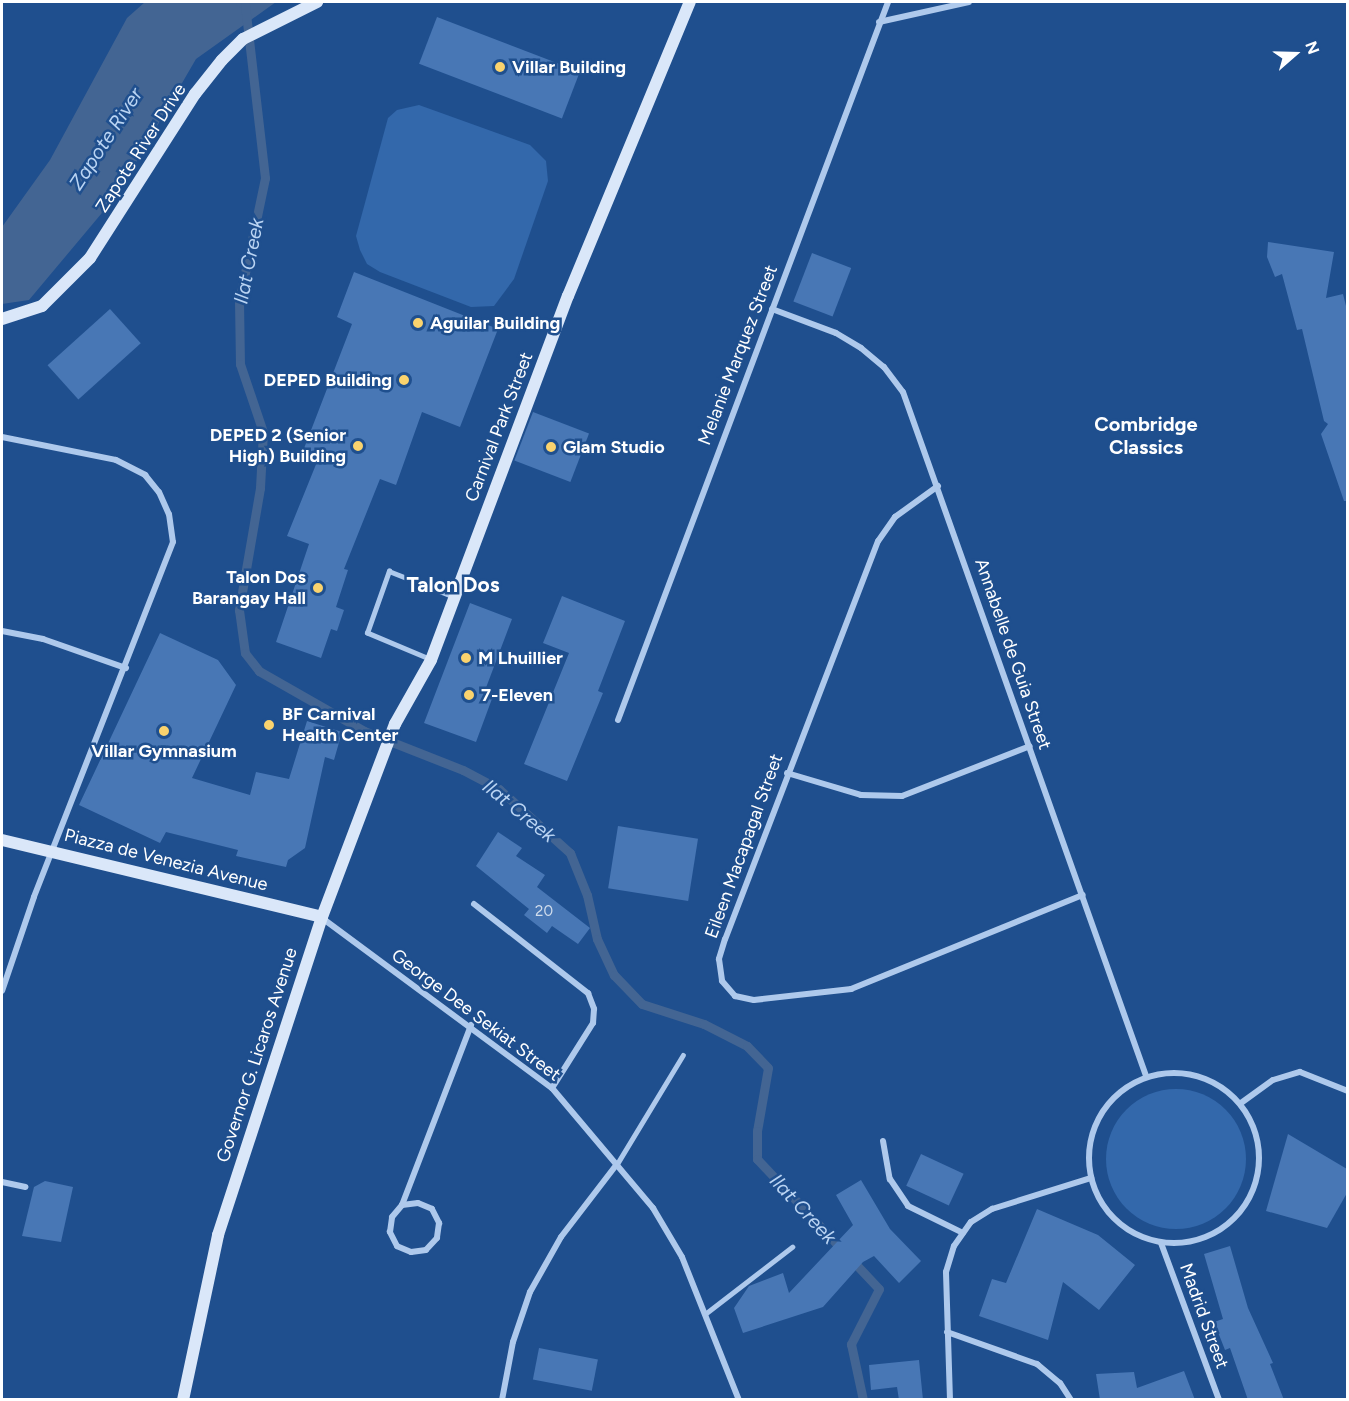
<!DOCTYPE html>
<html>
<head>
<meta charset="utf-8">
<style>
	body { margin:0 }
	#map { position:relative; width:1349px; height:1401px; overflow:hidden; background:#1f4f8e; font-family:Figtree,sans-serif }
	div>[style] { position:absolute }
	.green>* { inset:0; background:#3368ab }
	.round { border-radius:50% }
	.water>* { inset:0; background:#436593 }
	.stream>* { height:9px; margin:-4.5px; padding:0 4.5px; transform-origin:4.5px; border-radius:4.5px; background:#436593 }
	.building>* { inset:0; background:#4877b5; transform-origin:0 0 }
	.lane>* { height:4.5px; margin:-2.25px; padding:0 2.25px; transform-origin:2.25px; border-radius:2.25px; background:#aec9ec }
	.street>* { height:6px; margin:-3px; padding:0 3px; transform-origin:3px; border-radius:3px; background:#aec9ec }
	.street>.ring { margin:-3px; padding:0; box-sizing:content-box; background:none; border:6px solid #aec9ec; border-radius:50% }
	.secondary>* { height:12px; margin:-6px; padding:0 6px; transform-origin:6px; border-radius:6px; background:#dae7f9 }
	.dots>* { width:16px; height:16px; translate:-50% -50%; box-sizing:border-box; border:3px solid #1f4f8e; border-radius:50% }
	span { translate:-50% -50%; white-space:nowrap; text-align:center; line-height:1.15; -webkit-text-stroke:5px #1f4f8e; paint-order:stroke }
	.number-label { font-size:15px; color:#d1ddec }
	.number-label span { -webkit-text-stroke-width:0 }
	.poi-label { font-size:18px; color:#fff; font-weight:700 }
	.left { translate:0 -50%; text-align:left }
	.right { translate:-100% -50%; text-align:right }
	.street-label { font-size:18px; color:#fff }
	.water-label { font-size:20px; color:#bad4f3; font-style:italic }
	.neighbourhood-label { font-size:20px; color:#fff; font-weight:700 }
	.quarter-label { font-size:21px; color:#fff; font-weight:700 }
	.frame { position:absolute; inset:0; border:3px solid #fff; pointer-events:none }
	.north { position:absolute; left:1265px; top:24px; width:60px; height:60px; -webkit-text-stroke:4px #1f4f8e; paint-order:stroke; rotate:70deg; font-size:16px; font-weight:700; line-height:24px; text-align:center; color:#fff }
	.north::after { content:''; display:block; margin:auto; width:21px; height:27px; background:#fff; clip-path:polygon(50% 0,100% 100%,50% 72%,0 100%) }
</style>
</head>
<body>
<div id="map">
	<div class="green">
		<i style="clip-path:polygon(419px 105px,530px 145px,546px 161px,548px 181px,514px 279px,494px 306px,471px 307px,380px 272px,367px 264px,360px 250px,356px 236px,388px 118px,397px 110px)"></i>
		<i class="round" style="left:1106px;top:1089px;width:140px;height:140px"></i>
	</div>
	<div class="water">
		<i style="clip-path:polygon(145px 2px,276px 2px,196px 59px,117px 195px,29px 300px,2px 304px,2px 227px,50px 160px,127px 18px)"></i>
	</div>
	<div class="stream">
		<i style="left:240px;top:2px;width:6px;rotate:31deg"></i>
		<i style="left:245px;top:5px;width:174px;rotate:83.4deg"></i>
		<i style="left:265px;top:178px;width:126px;rotate:101.9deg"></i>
		<i style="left:239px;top:301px;width:63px;rotate:89.1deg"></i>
		<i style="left:240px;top:364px;width:72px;rotate:71.3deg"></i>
		<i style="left:263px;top:432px;width:56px;rotate:93.1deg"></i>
		<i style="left:260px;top:488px;width:124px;rotate:99.8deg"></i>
		<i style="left:239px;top:610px;width:43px;rotate:82.1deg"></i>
		<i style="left:245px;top:653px;width:23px;rotate:52deg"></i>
		<i style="left:259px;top:671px;width:121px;rotate:29.7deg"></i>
		<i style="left:364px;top:731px;width:106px;rotate:21.5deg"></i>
		<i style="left:463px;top:770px;width:41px;rotate:27.8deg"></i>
		<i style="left:499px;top:789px;width:96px;rotate:42deg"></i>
		<i style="left:570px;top:853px;width:45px;rotate:68deg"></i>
		<i style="left:587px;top:895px;width:45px;rotate:77.2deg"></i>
		<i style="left:597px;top:939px;width:40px;rotate:65deg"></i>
		<i style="left:614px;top:975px;width:40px;rotate:46deg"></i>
		<i style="left:642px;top:1004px;width:65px;rotate:17.9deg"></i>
		<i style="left:704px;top:1024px;width:48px;rotate:27.1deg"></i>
		<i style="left:747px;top:1046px;width:30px;rotate:46deg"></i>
		<i style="left:768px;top:1068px;width:64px;rotate:99.9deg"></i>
		<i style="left:757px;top:1131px;width:28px;rotate:90deg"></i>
		<i style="left:757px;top:1159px;width:178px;rotate:46.8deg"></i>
		<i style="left:879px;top:1289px;width:62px;rotate:117deg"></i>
		<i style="left:851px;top:1344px;width:57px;rotate:77.9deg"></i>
	</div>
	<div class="building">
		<i style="left:437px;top:17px;width:153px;height:50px;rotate:21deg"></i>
		<i style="clip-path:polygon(1268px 242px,1334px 252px,1326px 298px,1343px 294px,1347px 310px,1347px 501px,1344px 501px,1321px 434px,1328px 424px,1324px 421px,1302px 329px,1297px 330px,1282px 274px,1275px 277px,1267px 257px)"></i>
		<i style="left:812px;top:253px;width:42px;height:52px;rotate:21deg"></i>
		<i style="clip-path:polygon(354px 272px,498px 329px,460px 427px,422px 412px,396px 485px,380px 479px,344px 569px,348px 570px,336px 607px,344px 610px,337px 631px,331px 629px,321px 658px,276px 642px,309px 544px,287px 536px,319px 457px,303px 451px,352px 324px,337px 317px)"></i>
		<i style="left:110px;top:309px;width:46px;height:84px;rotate:48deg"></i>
		<i style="left:533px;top:412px;width:60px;height:52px;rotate:21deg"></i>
		<i style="clip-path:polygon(562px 596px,625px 621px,598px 691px,603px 693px,567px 781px,524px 764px,569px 653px,543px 643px)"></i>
		<i style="clip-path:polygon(470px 603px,512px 619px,484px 693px,493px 696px,476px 742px,424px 723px)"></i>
		<i style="clip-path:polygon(160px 633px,218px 660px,236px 685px,192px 778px,250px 795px,256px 772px,289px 779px,307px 721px,342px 732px,334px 760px,325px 757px,305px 848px,288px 860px,286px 867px,236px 856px,238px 850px,166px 832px,160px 843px,79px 805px)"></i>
		<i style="left:618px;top:826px;width:81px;height:63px;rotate:9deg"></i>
		<i style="clip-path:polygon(498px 832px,522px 848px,516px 856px,545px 875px,537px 887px,590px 928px,578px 944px,552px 926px,547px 933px,524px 915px,529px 909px,476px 866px)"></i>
		<i style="clip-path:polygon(1288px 1134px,1347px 1169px,1347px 1193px,1327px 1228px,1266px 1211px)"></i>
		<i style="left:921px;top:1154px;width:47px;height:35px;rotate:25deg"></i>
		<i style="clip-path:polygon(861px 1180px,890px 1229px,921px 1261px,899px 1283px,874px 1256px,863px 1262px,823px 1307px,743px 1333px,734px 1308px,749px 1286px,783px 1273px,789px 1293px,853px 1225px,836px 1195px)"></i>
		<i style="clip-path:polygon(45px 1181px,73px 1187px,61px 1242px,22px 1236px,34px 1187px)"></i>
		<i style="clip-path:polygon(1037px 1209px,1098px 1235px,1135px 1265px,1099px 1310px,1063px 1282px,1048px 1340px,979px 1316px,992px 1279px,1006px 1283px)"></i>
		<i style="clip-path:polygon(1230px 1246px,1248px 1308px,1273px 1363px,1270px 1364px,1284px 1400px,1248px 1400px,1230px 1348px,1225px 1350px,1214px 1322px,1223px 1319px,1204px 1254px)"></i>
		<i style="left:539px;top:1348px;width:60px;height:32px;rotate:11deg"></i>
		<i style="clip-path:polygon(919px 1360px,923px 1400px,899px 1400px,897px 1387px,871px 1390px,869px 1365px)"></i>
		<i style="clip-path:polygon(1184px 1371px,1195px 1400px,1100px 1400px,1096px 1374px,1134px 1372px,1137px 1388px)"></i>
	</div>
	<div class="lane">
		<i style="left:429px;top:659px;width:67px;rotate:-157.2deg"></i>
		<i style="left:367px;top:633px;width:66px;rotate:-70.5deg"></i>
		<i style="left:389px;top:571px;width:68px;rotate:21.6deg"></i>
		<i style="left:617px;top:1164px;width:127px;rotate:-58.8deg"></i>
		<i style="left:705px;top:1314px;width:110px;rotate:-37.6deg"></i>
	</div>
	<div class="street">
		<i style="left:879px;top:22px;width:92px;rotate:-12.5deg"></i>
		<i style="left:772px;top:309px;width:68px;rotate:20.6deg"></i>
		<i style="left:836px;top:333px;width:29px;rotate:31deg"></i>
		<i style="left:861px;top:348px;width:30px;rotate:40deg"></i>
		<i style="left:884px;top:367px;width:31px;rotate:53deg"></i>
		<i style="left:903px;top:392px;width:726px;rotate:70.44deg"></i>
		<i style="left:2px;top:437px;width:116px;rotate:11.4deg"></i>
		<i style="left:116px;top:460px;width:33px;rotate:27deg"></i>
		<i style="left:145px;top:475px;width:22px;rotate:51deg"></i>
		<i style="left:159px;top:492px;width:24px;rotate:66deg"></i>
		<i style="left:169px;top:514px;width:28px;rotate:82deg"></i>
		<i style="left:173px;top:542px;width:381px;rotate:111.4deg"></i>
		<i style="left:34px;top:897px;width:99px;rotate:108.8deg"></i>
		<i style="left:938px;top:486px;width:53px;rotate:144.2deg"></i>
		<i style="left:895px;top:517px;width:29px;rotate:125deg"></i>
		<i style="left:878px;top:541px;width:426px;rotate:111deg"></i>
		<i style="left:725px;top:939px;width:21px;rotate:107deg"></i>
		<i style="left:719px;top:959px;width:22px;rotate:82deg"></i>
		<i style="left:722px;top:981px;width:20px;rotate:49deg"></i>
		<i style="left:735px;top:996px;width:19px;rotate:12deg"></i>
		<i style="left:754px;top:1000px;width:98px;rotate:-6.5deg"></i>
		<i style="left:851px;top:989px;width:250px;rotate:-22.1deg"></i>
		<i style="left:2px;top:631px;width:42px;rotate:11deg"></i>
		<i style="left:43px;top:639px;width:88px;rotate:19.3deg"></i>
		<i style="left:618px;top:720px;width:767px;rotate:-69.39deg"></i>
		<i style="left:787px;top:773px;width:77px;rotate:16.6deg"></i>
		<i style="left:861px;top:795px;width:41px;rotate:1.4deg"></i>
		<i style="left:902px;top:796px;width:137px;rotate:-21.3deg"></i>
		<i style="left:474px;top:904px;width:145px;rotate:38deg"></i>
		<i style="left:588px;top:993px;width:17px;rotate:69deg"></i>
		<i style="left:594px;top:1009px;width:14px;rotate:94deg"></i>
		<i style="left:593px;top:1023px;width:77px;rotate:122.2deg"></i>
		<i style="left:322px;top:918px;width:286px;rotate:36.5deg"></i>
		<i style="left:552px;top:1088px;width:157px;rotate:49.9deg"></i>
		<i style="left:653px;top:1208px;width:57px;rotate:59.4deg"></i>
		<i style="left:682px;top:1257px;width:154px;rotate:68.3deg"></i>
		<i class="ring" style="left:1089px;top:1073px;width:164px;height:164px"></i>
		<i style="left:1241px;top:1103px;width:39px;rotate:-36deg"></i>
		<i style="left:1273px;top:1080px;width:28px;rotate:-17deg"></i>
		<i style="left:1300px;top:1072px;width:52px;rotate:21.6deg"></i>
		<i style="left:883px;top:1141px;width:39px;rotate:80deg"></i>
		<i style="left:890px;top:1179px;width:32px;rotate:56deg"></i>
		<i style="left:908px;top:1206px;width:61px;rotate:26.1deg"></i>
		<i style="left:2px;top:1182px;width:24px;rotate:12deg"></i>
		<i style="left:402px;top:1205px;width:16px;rotate:-7deg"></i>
		<i style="left:418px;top:1203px;width:15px;rotate:23deg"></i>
		<i style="left:432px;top:1209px;width:16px;rotate:63deg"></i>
		<i style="left:439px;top:1223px;width:15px;rotate:98deg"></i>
		<i style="left:437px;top:1238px;width:16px;rotate:133deg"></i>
		<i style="left:426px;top:1250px;width:15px;rotate:172deg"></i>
		<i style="left:411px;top:1252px;width:15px;rotate:-157deg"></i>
		<i style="left:397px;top:1246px;width:16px;rotate:-117deg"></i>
		<i style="left:390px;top:1232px;width:15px;rotate:-82deg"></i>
		<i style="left:392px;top:1217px;width:16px;rotate:-50deg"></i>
		<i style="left:402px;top:1205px;width:193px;rotate:-69deg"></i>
		<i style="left:1161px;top:1243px;width:167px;rotate:69.7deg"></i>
		<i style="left:947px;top:1332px;width:96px;rotate:19.6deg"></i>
		<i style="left:1037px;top:1364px;width:30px;rotate:40deg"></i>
		<i style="left:1060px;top:1383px;width:20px;rotate:57deg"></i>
		<i style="left:502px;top:1400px;width:59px;rotate:-79.3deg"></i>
		<i style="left:513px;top:1342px;width:53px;rotate:-71.2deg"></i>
		<i style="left:530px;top:1292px;width:63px;rotate:-60.6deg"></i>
		<i style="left:561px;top:1237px;width:92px;rotate:-52.5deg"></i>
		<i style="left:950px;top:1400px;width:128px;rotate:-91.8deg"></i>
		<i style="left:946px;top:1272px;width:27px;rotate:-73deg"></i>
		<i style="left:954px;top:1246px;width:29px;rotate:-55deg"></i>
		<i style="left:971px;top:1222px;width:25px;rotate:-32deg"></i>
		<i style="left:992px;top:1209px;width:104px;rotate:-17.4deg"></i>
	</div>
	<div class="secondary">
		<i style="left:2px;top:319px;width:42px;rotate:-18deg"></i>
		<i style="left:42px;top:306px;width:68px;rotate:-45deg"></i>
		<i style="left:90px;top:258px;width:195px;rotate:-57.4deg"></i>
		<i style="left:195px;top:94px;width:43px;rotate:-51.5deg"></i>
		<i style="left:222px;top:60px;width:30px;rotate:-45deg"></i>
		<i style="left:243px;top:39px;width:83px;rotate:-26.6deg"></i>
		<i style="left:2px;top:840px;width:329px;rotate:13.5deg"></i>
		<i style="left:183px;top:1400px;width:169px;rotate:-78deg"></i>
		<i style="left:218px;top:1235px;width:335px;rotate:-71.9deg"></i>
		<i style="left:322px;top:917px;width:206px;rotate:-69.3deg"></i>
		<i style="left:395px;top:724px;width:73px;rotate:-60.6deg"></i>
		<i style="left:431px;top:660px;width:389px;rotate:-69.4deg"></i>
		<i style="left:568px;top:296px;width:318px;rotate:-67.5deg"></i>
	</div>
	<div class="dots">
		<i style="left:500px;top:67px;background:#fad36e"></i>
		<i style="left:418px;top:323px;background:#fad36e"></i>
		<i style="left:404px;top:380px;background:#fad36e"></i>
		<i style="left:358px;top:446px;background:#fad36e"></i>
		<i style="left:551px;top:447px;background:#fad36e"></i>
		<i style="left:318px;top:588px;background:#fad36e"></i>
		<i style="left:466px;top:658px;background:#fad36e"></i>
		<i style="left:469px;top:695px;background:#fad36e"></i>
		<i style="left:269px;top:725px;background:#fad36e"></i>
		<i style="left:164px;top:731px;background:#fad36e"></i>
	</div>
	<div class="number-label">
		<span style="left:544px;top:912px">20</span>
	</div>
	<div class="poi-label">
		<span class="left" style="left:512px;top:67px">Villar Building</span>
		<span class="left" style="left:430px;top:323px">Aguilar Building</span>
		<span class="right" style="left:392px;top:380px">DEPED Building</span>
		<span class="right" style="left:346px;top:446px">DEPED 2 (Senior<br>High) Building</span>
		<span class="left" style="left:563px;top:447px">Glam Studio</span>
		<span class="right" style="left:306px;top:588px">Talon Dos<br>Barangay Hall</span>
		<span class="left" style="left:478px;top:658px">M Lhuillier</span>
		<span class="left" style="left:481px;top:695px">7-Eleven</span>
		<span class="left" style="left:282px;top:725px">BF Carnival<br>Health Center</span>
		<span style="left:164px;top:751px">Villar Gymnasium</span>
	</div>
	<div class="street-label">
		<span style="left:141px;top:148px;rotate:-57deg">Zapote River Drive</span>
		<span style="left:738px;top:355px;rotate:-69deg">Melanie Marquez Street</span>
		<span style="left:499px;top:427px;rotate:-69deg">Carnival Park Street</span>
		<span style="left:1013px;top:654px;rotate:71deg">Annabelle de Guia Street</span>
		<span style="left:744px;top:846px;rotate:-70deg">Eileen Macapagal Street</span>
		<span style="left:166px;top:860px;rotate:14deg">Piazza de Venezia Avenue</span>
		<span style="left:476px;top:1015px;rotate:37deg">George Dee Sekiat Street</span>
		<span style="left:257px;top:1055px;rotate:-72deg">Governor G. Licaros Avenue</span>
		<span style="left:1204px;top:1316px;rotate:70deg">Madrid Street</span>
	</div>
	<div class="water-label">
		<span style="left:106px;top:139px;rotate:-57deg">Zapote River</span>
		<span style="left:249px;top:261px;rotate:-79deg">Ilat Creek</span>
		<span style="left:519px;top:811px;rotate:39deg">Ilat Creek</span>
		<span style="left:803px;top:1209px;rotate:47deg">Ilat Creek</span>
	</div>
	<div class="neighbourhood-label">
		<span style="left:1146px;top:436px">Combridge<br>Classics</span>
	</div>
	<div class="quarter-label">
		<span style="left:453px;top:585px">Talon Dos</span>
	</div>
	<div class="frame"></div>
	<div class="north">N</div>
</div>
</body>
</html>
